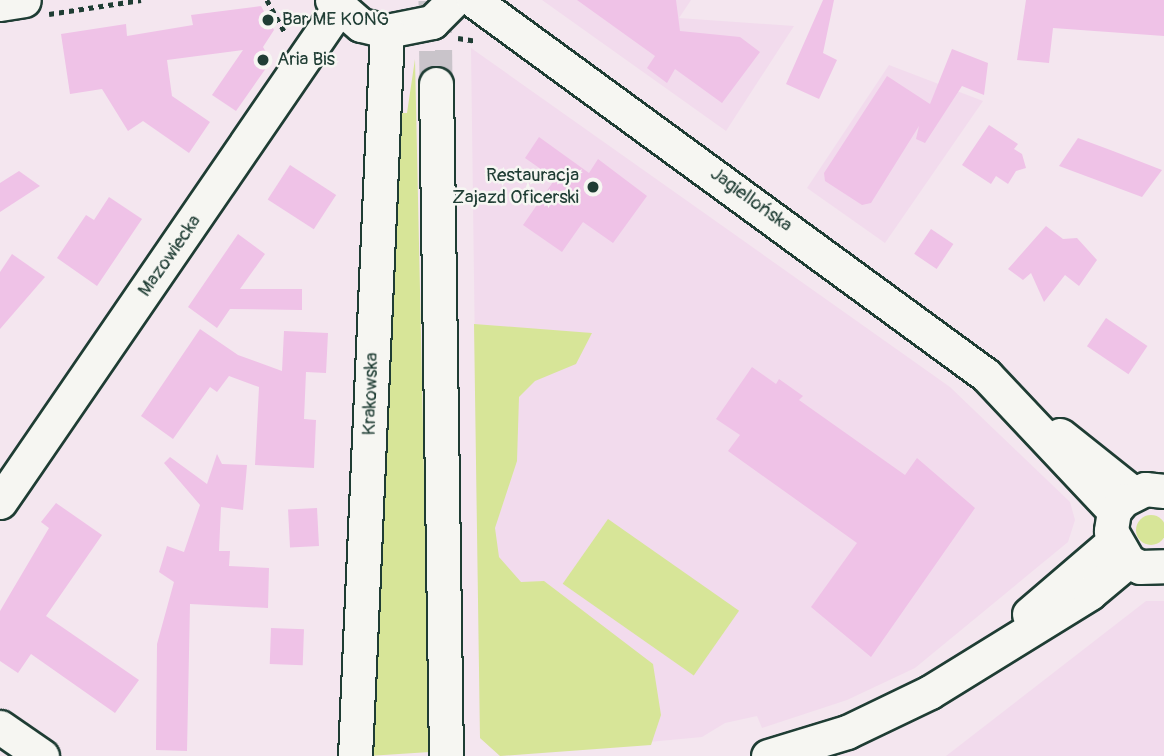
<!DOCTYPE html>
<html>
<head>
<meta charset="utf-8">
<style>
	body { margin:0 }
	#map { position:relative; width:1164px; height:756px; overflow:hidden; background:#f4e6ef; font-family:Pangolin,sans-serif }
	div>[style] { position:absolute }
	.built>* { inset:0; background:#f2dbed }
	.green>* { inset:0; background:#d7e598; transform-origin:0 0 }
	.round { border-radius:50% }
	.building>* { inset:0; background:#efc2e7; transform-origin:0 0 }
	.minor-tunnel>* { height:33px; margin-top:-16.5px; transform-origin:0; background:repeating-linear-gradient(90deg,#c9c4ca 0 33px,transparent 0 50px) }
	.path>* { height:4.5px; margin-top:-2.25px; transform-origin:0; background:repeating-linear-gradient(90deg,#1f3d34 0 5px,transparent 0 10px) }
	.roads { filter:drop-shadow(2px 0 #1f3d34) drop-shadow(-2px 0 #1f3d34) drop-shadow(0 2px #1f3d34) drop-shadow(0 -2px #1f3d34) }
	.minor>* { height:33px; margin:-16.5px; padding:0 16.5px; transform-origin:16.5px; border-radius:16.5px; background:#f6f6f2 }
	.dots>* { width:19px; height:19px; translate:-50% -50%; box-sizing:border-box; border:4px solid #f6f6f2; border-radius:50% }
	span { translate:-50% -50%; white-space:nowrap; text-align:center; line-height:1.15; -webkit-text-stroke:5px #f6f6f2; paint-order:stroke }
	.poi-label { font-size:19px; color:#1f3d34 }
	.left { translate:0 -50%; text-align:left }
	.right { translate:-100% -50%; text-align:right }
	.street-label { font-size:19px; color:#1f3d34 }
</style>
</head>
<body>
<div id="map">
	<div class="built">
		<i style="clip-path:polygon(542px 0,691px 0,679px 18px,794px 26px,726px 131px)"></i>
		<i style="clip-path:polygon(471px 48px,950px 387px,1070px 502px,1075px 520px,1068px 542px,915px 668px,847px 700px,762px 728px,757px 716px,725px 723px,702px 737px,500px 756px,480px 738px)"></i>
		<i style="clip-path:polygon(889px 65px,983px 101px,885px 243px,807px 188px)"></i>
		<i style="clip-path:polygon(1146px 601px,1164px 601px,1164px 756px,946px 756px)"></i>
	</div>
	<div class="green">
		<i style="clip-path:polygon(415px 59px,430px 752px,368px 756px,399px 113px,407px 113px)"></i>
		<i style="clip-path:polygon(474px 324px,592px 333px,576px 364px,535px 381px,519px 397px,517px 461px,495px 528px,499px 557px,521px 582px,544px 581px,653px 664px,661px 715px,651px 745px,500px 756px,480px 738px)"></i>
		<i class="round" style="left:1136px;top:515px;width:30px;height:30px"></i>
		<i style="left:608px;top:519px;width:160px;height:79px;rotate:35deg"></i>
	</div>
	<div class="building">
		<i style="clip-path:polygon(577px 0,676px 0,680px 31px,740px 37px,760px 52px,722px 103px,675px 69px,667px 83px,647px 68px,655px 56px)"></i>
		<i style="clip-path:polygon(823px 0,834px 0,823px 53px,837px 60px,819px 99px,786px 84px)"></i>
		<i style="clip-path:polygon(1026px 0,1164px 0,1164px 36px,1053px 28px,1049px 63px,1017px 60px)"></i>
		<i style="clip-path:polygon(261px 6px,274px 30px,263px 47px,271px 61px,236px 111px,212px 95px,243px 50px,167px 60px,172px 96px,210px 122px,189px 153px,143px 121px,128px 131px,102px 89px,70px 94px,61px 34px,126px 24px,127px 36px,193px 25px,191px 15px)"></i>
		<i style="clip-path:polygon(952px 49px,988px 63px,984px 95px,962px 86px,925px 143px,916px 139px,919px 126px,871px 203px,862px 205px,825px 181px,824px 173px,887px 76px,930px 104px)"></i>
		<i style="clip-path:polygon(989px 125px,1018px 144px,1014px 149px,1022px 154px,1026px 168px,1016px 171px,1008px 184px,996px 176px,991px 184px,962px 165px)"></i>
		<i style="clip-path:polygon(539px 137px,589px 173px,598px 159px,647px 196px,613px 243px,583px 222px,562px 252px,523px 225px,555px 179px,525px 158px)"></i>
		<i style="clip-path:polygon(1078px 138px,1113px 151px,1162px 170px,1142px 197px,1059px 166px)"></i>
		<i style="left:290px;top:165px;width:55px;height:41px;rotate:33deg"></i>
		<i style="clip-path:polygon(19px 171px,40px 186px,0 212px,0 183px)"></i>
		<i style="clip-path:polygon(109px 197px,142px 219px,97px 286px,57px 258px,86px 215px,94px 220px)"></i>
		<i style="clip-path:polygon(1046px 226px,1063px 239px,1077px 238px,1097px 260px,1079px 286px,1065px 275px,1044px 302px,1031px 273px,1023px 280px,1008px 269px)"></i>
		<i style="left:931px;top:229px;width:27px;height:30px;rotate:34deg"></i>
		<i style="clip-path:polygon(238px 234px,265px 254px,240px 289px,302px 289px,302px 310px,230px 309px,217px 328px,188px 307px)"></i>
		<i style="clip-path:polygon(12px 254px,45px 277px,0 329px,0 272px)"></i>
		<i style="left:1106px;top:318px;width:50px;height:34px;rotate:34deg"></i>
		<i style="clip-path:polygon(200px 329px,238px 355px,282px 371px,284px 331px,328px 333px,326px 373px,306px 372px,304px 419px,316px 420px,314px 468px,255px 465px,259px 387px,229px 376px,217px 392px,210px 387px,173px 439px,141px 416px)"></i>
		<i style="clip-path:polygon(752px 367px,776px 384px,779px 379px,803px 396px,799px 400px,905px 475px,917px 458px,975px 508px,871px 657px,811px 607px,857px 543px,728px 451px,740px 435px,716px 419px)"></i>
		<i style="clip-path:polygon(217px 454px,222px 464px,247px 465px,243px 510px,221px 507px,219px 551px,230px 551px,229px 566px,269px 568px,268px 608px,190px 604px,187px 751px,156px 750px,157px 644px,174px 582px,159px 572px,167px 546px,184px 552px,200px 505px,164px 463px,170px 457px,207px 484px)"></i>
		<i style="clip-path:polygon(56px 503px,102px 535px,46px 616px,139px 680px,115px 713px,31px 654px,18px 673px,0 661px,0 611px,49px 528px,41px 522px)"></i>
		<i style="left:317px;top:508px;width:38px;height:29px;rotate:87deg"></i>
		<i style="left:271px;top:628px;width:33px;height:36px;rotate:2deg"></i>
	</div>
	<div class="minor-tunnel">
		<i style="left:435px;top:0;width:84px;rotate:89.3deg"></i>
	</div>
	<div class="path">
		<i style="left:267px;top:0;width:38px;rotate:61deg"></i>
		<i style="left:49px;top:14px;width:93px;rotate:-8.7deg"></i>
		<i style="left:458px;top:38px;width:19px;rotate:9deg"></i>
	</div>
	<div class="roads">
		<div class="minor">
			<i style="left:332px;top:0;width:38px;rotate:41deg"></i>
			<i style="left:361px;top:25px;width:27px;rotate:13deg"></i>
			<i style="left:387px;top:31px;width:46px;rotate:-11.3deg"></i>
			<i style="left:432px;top:22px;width:31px;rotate:-45deg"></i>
			<i style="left:473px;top:0;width:635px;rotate:36.17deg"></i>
			<i style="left:986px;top:375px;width:187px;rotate:46.7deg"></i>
			<i style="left:0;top:4px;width:24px;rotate:-9deg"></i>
			<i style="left:436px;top:84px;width:672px;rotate:89.15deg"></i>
			<i style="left:1060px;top:435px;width:93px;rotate:38.5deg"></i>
			<i style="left:1164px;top:491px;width:19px;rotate:-174deg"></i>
			<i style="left:1145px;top:489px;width:25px;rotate:153deg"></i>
			<i style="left:1123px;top:500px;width:14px;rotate:129deg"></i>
			<i style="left:1114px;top:511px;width:20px;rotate:99deg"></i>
			<i style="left:1111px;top:531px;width:34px;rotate:60deg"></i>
			<i style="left:1128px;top:561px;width:13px;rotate:27deg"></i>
			<i style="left:1140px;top:567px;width:24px;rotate:-2deg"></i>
			<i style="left:0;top:502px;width:598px;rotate:-55.57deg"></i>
			<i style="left:1029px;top:614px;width:111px;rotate:-40.6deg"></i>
			<i style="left:0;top:727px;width:51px;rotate:34.6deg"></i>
			<i style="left:355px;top:756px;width:726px;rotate:-87.47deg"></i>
			<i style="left:768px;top:756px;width:83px;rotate:-16.9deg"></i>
			<i style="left:847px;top:732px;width:92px;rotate:-25.7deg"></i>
			<i style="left:930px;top:692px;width:188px;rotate:-31.7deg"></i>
			<i style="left:1090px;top:593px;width:50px;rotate:-40.1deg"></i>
		</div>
	</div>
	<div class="dots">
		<i style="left:268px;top:20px;background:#1f3d34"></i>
		<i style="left:263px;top:60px;background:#1f3d34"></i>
		<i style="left:593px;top:187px;background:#1f3d34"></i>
	</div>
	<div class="poi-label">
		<span class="left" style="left:282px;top:20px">Bar ME KONG</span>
		<span class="left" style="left:277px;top:60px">Aria Bis</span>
		<span class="right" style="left:579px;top:187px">Restauracja<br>Zajazd Oficerski</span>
	</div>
	<div class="street-label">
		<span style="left:751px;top:200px;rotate:36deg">Jagiellońska</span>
		<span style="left:170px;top:256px;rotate:-55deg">Mazowiecka</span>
		<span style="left:371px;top:394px;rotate:-88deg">Krakowska</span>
	</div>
</div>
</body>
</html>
